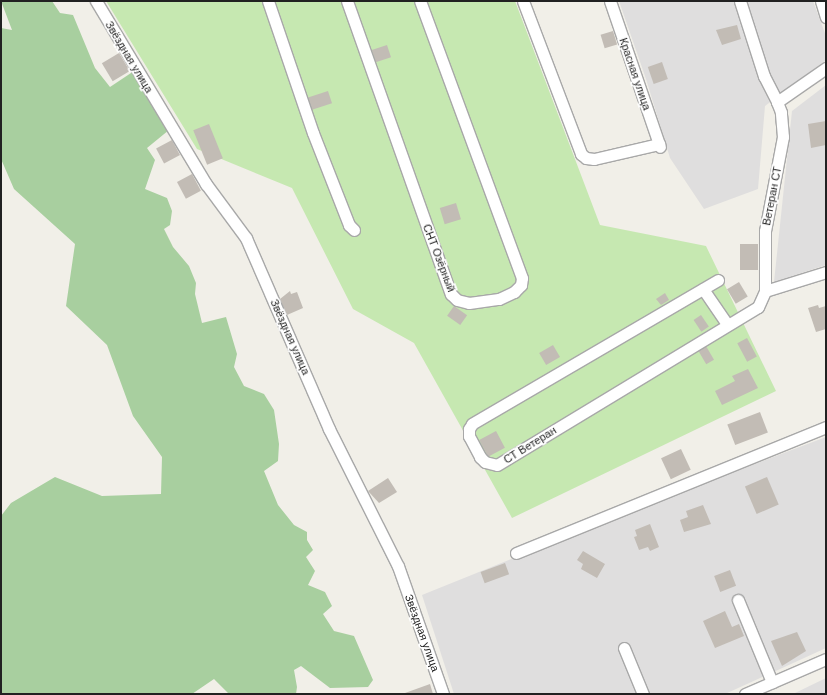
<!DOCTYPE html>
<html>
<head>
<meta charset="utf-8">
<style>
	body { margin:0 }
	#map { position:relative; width:827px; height:695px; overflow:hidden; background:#f1efe8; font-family:Arial,sans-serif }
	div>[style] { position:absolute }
	.residential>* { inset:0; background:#dfdede }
	.grass>* { inset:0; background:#c6e8b1 }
	.forest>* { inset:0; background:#a8cf9f }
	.building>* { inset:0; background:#c2bcb5; transform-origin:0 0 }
	.roads { filter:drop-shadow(1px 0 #a8a8a8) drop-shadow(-1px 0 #a8a8a8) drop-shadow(0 1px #a8a8a8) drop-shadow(0 -1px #a8a8a8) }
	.minor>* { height:11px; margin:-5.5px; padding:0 5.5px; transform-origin:5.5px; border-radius:5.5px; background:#fff }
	span { translate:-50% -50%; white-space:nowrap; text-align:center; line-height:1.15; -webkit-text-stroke:3.5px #fff; paint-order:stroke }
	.street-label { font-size:11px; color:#212121 }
	.frame { position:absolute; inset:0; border:2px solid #212121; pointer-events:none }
</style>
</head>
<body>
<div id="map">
	<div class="residential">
		<i style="clip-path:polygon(619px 1px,813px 1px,826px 36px,826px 60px,765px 106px,758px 189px,704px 209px,670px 158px,646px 79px)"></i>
		<i style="clip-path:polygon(826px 85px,826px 265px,774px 282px,792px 111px)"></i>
		<i style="clip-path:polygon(826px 437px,826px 648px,725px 694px,454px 694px,422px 595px,608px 520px)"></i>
		<i style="clip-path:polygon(826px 678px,826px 694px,793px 694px)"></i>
	</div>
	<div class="grass">
		<i style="clip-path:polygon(106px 1px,515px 1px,600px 225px,706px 246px,776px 391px,512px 518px,414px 343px,353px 309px,292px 188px,197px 149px)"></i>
	</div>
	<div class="forest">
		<i style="clip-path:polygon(1px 1px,52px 1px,60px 13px,73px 15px,95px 68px,110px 87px,134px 71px,169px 130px,147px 148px,155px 160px,145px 189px,167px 198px,172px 211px,170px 225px,164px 229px,173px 247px,189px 266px,196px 283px,195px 294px,202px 323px,226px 317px,237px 354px,234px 367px,244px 386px,264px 394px,274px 410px,279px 444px,278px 461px,264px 471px,278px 505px,294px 525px,307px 532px,307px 540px,313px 550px,306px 557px,315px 571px,308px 585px,325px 592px,332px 606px,323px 614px,334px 631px,354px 636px,373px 680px,368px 687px,330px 688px,301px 666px,294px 670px,297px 687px,296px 694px,229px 694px,214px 679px,192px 694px,1px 694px,1px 516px,11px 503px,55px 477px,102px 496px,161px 494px,162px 457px,133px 416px,107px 345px,66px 306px,75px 244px,14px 189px,1px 159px,1px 28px,12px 30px)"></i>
	</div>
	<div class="building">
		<i style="clip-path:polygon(737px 25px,741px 39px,722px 45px,716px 30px)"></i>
		<i style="left:613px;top:31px;width:14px;height:13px;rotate:73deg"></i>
		<i style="left:387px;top:45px;width:13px;height:16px;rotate:72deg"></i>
		<i style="left:119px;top:53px;width:21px;height:20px;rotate:59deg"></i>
		<i style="left:662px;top:62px;width:18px;height:15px;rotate:71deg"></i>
		<i style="left:328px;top:91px;width:13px;height:21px;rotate:72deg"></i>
		<i style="clip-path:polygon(826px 121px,826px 145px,811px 148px,808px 124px)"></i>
		<i style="left:209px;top:124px;width:37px;height:17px;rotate:68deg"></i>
		<i style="left:172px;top:140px;width:17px;height:18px;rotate:62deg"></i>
		<i style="left:192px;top:174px;width:19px;height:17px;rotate:62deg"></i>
		<i style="left:456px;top:203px;width:17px;height:17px;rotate:73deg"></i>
		<i style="left:740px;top:244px;width:18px;height:26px"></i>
		<i style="left:739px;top:282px;width:17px;height:14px;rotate:59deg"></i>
		<i style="clip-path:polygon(290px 291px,291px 294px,297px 292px,303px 308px,287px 315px,280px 299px)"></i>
		<i style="clip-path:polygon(665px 293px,669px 300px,661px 305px,656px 299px)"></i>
		<i style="clip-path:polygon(818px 305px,819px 308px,826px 306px,826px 329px,816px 332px,808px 308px)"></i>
		<i style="left:454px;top:306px;width:16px;height:12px;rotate:35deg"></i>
		<i style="left:701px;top:315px;width:14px;height:9px;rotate:56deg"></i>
		<i style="left:747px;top:338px;width:21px;height:11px;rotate:62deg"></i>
		<i style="left:553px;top:345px;width:14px;height:16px;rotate:60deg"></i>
		<i style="left:706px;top:346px;width:16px;height:9px;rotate:60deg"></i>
		<i style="clip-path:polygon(748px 369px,758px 388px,722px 405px,715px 391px,735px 381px,732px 376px)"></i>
		<i style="left:760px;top:412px;width:22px;height:35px;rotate:69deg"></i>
		<i style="left:496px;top:431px;width:19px;height:19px;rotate:62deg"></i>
		<i style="left:681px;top:449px;width:23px;height:22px;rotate:65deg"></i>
		<i style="left:767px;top:477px;width:30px;height:24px;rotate:67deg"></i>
		<i style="clip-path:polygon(388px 478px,397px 492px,379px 503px,368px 491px)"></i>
		<i style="clip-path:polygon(703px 505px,711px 524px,684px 532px,680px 520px,688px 517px,686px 511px)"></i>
		<i style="clip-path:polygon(650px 524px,659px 547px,650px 551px,648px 547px,639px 550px,634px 537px,637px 536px,635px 530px)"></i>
		<i style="clip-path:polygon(583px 551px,605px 564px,597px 578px,581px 569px,583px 564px,577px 560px)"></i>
		<i style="left:505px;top:563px;width:12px;height:26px;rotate:70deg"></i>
		<i style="left:730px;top:570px;width:17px;height:17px;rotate:69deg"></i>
		<i style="clip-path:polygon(725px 611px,732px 627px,739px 624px,744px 636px,715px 648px,703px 621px)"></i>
		<i style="clip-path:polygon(797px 632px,806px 651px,782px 666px,771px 641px)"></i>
		<i style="clip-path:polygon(430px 684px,433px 694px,405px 694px,405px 693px)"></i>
	</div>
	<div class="roads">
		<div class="minor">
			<i style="left:96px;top:1px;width:214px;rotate:59deg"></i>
			<i style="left:206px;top:184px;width:67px;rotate:53.5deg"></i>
			<i style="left:246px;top:238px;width:208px;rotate:66.5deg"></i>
			<i style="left:329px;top:429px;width:153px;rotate:63.3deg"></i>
			<i style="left:398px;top:566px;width:136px;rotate:70.6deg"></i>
			<i style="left:268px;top:1px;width:139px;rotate:71.2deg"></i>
			<i style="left:313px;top:133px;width:99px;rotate:68.6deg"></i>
			<i style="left:349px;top:225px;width:7px;rotate:45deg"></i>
			<i style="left:347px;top:1px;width:311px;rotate:70.5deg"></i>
			<i style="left:451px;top:294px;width:8px;rotate:45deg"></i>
			<i style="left:457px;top:300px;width:12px;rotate:14deg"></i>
			<i style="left:469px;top:303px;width:30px;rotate:-8deg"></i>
			<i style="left:499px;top:299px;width:17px;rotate:-25deg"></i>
			<i style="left:514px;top:292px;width:10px;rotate:-45deg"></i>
			<i style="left:521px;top:285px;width:7px;rotate:-82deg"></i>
			<i style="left:522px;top:278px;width:295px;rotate:-110.2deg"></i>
			<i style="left:523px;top:1px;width:164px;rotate:69.2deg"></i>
			<i style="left:581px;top:154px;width:6px;rotate:39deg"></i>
			<i style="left:586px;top:158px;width:8px;rotate:7deg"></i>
			<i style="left:594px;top:159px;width:67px;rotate:-13deg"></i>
			<i style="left:610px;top:1px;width:154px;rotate:71.1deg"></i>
			<i style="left:740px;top:1px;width:79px;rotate:72.3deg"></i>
			<i style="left:764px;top:76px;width:29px;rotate:63deg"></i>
			<i style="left:777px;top:102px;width:60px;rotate:-34.8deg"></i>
			<i style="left:821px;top:1px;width:17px;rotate:73deg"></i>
			<i style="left:718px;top:280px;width:285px;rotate:149.7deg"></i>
			<i style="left:472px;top:424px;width:6px;rotate:121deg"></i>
			<i style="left:469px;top:429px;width:7px;rotate:90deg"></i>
			<i style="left:469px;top:436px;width:24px;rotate:62deg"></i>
			<i style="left:480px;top:457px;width:7px;rotate:45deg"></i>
			<i style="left:485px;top:462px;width:12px;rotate:14deg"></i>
			<i style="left:497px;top:465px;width:305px;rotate:-31.2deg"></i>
			<i style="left:758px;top:307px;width:17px;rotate:-66deg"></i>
			<i style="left:765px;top:291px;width:60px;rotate:-90deg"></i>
			<i style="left:765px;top:231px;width:96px;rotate:-79.2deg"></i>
			<i style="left:783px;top:137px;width:25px;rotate:-95deg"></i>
			<i style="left:781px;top:112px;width:11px;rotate:-112deg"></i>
			<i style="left:703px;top:289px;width:42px;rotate:55.6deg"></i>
			<i style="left:765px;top:291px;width:64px;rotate:-17.3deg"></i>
			<i style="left:516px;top:553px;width:335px;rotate:-22.1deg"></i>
			<i style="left:738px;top:600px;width:89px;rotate:67.5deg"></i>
			<i style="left:624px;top:648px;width:50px;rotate:67.6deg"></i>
			<i style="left:745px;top:694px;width:88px;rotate:-23.4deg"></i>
		</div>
	</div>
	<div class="street-label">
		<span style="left:129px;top:57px;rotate:59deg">Звёздная улица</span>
		<span style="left:635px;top:74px;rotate:71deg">Красная улица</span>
		<span style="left:772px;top:196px;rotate:-79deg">Ветеран СТ</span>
		<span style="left:439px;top:258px;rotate:69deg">СНТ Озёрный</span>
		<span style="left:290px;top:337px;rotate:66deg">Звёздная улица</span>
		<span style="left:530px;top:445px;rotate:-32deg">СТ Ветеран</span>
		<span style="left:422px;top:633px;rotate:70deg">Звёздная улица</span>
	</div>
	<div class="frame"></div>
</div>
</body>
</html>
